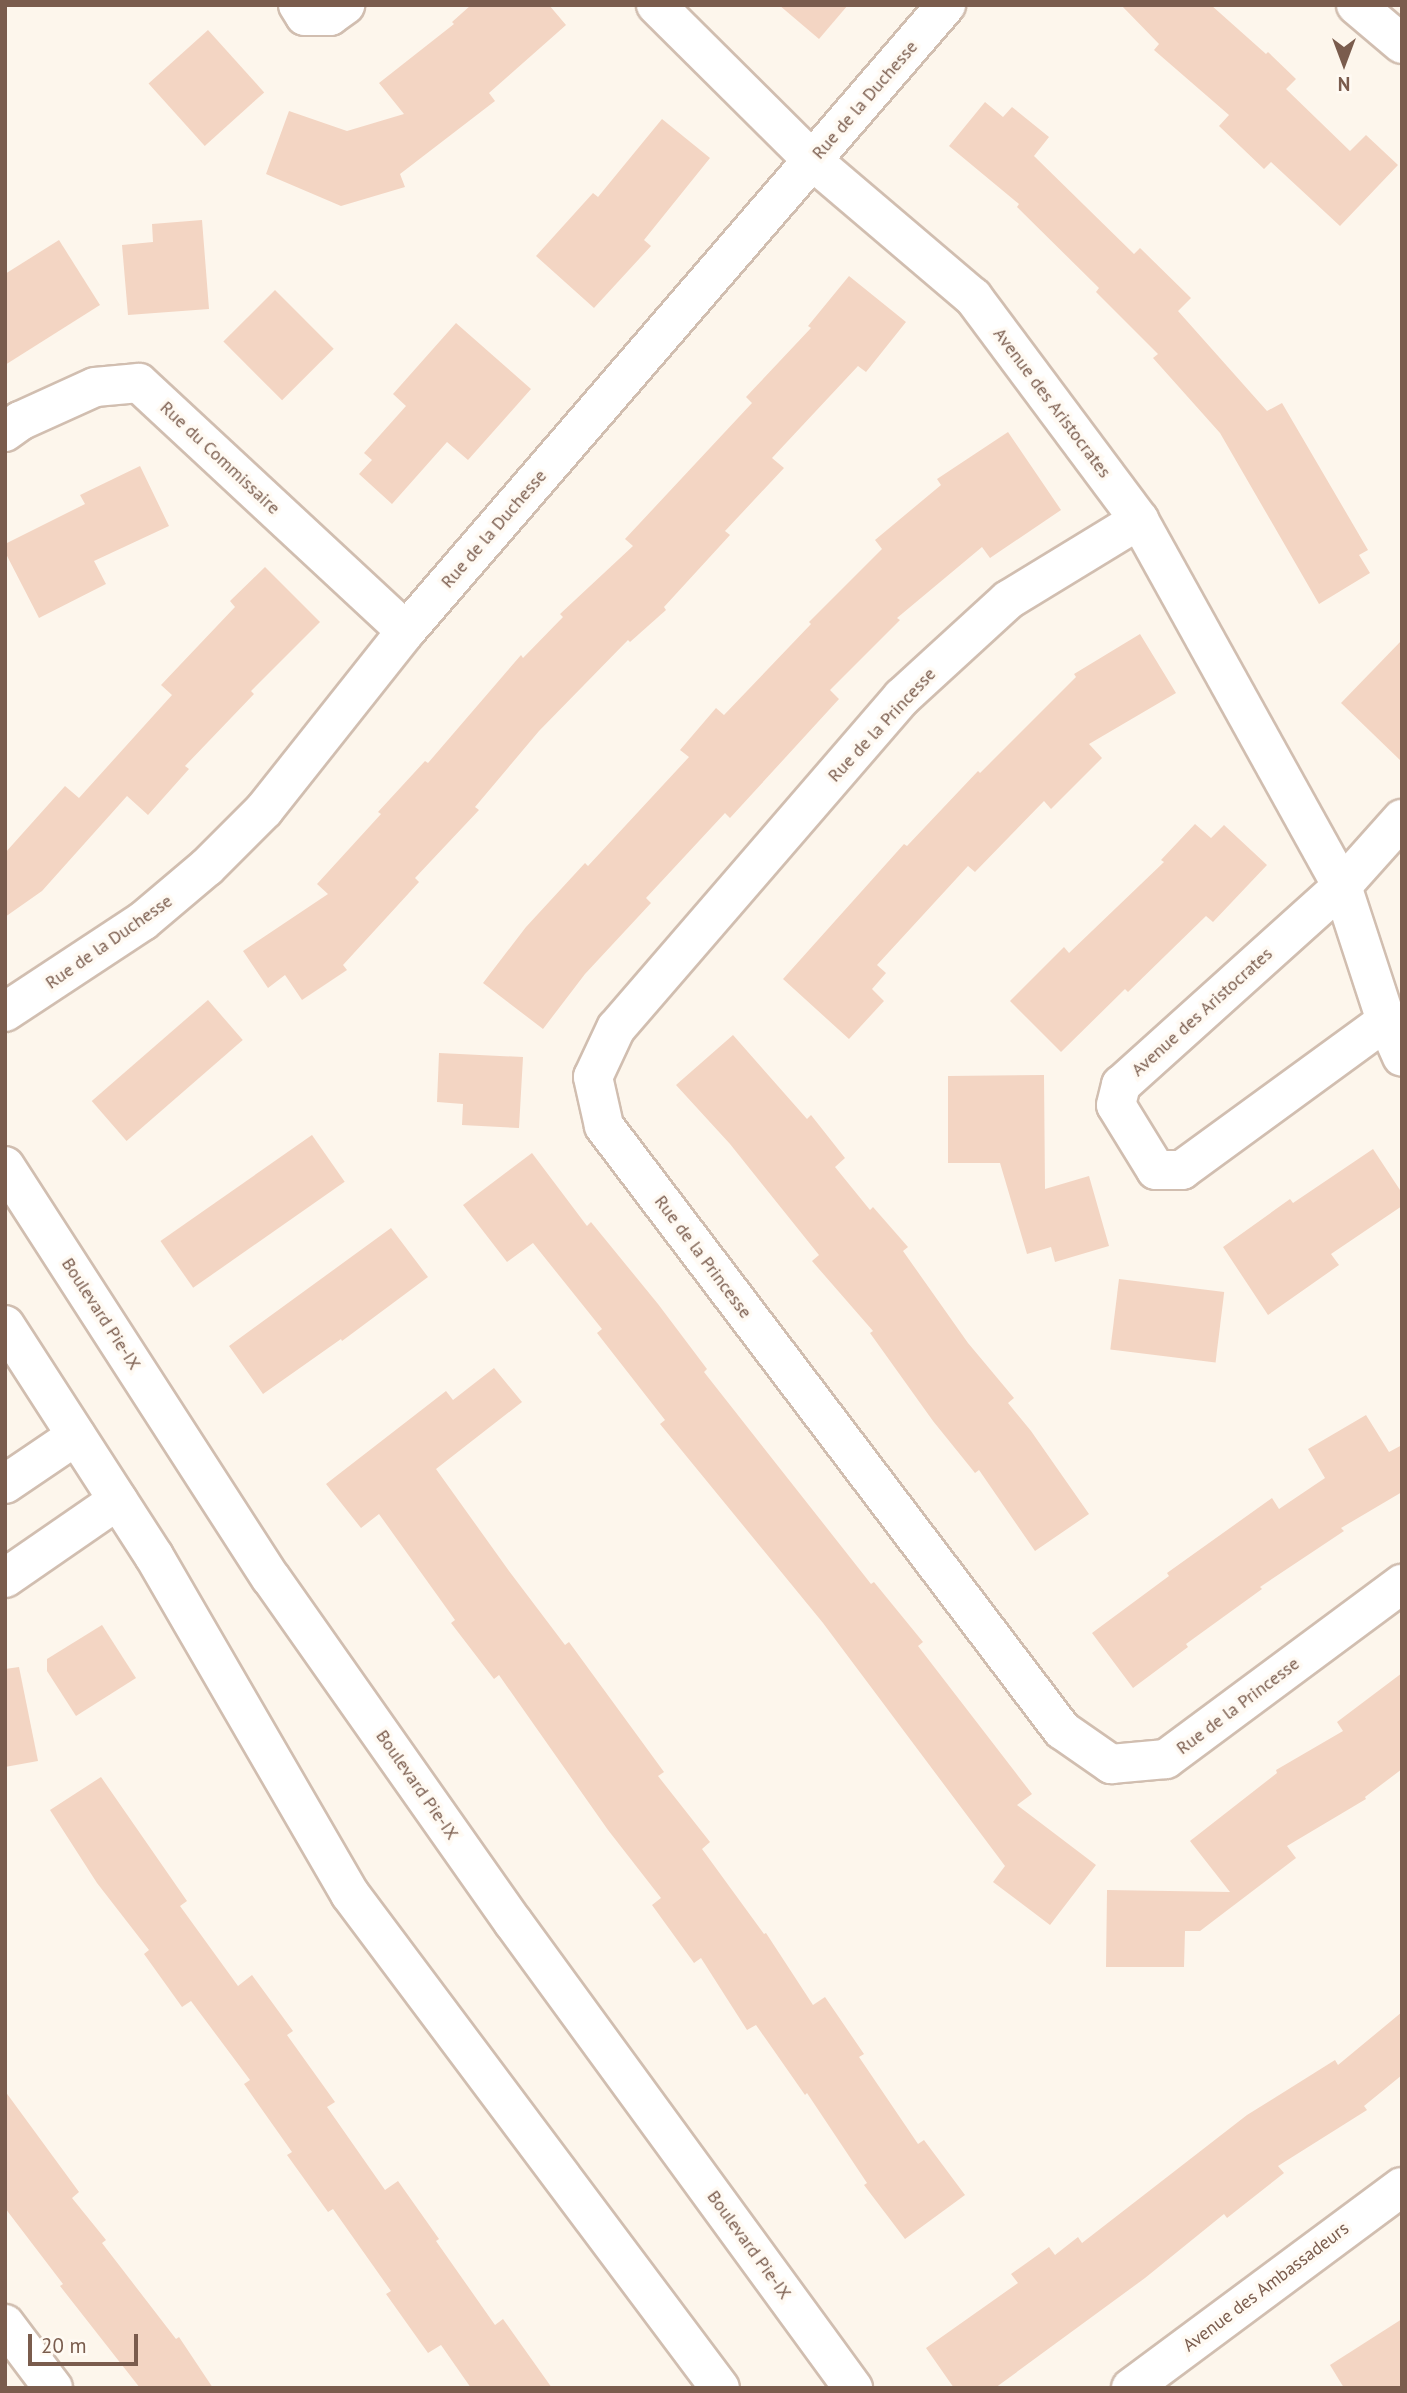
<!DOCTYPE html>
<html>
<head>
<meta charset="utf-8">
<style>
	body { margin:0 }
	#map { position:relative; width:1407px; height:2393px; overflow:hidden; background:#fdf6ec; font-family:"PT Sans",sans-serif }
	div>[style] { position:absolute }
	.building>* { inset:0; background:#f3d5c3; transform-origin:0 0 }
	.roads { filter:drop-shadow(2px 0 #d1beb0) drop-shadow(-2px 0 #d1beb0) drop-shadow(0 2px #d1beb0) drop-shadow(0 -2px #d1beb0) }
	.minor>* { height:38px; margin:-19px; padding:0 19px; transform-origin:19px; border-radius:19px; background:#fff }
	span { translate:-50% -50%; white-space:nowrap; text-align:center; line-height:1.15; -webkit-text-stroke:7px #fffaf3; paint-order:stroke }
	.street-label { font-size:18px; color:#7a5c4d }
	.frame { position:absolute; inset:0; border:7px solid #7a5c4d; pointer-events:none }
	.north { position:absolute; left:1309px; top:28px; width:70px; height:70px; -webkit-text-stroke:5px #fffaf3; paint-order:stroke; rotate:180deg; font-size:19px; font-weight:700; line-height:28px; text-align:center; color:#7a5c4d }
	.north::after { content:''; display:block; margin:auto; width:24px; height:32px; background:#7a5c4d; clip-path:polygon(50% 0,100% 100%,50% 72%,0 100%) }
	.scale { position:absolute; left:28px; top:2334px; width:110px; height:32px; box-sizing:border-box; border:4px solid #7a5c4d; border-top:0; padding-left:9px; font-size:21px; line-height:24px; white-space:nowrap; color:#7a5c4d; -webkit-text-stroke:5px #fffaf3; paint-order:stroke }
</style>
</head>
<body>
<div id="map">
	<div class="building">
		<i style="clip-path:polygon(471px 5px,549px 5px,566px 25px,489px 93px,495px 101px,400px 174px,405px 187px,341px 206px,266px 174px,289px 111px,347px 131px,404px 114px,379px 83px,454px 24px,452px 22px)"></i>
		<i style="clip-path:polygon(779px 5px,848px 5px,819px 39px)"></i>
		<i style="clip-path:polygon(1121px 5px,1211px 5px,1266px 54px,1268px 52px,1296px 79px,1286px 89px,1350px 151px,1366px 135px,1398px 165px,1340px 226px,1271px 162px,1264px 169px,1219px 126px,1229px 115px,1154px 50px,1159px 44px)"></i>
		<i style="left:208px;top:30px;width:84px;height:80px;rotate:48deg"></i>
		<i style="clip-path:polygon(985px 102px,1003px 117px,1012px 107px,1049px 137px,1034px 156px,1134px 254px,1140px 248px,1191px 298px,1178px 311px,1267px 411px,1282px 403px,1368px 550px,1359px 555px,1370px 573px,1319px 604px,1220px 433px,1153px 358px,1158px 354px,1096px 292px,1099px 288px,1017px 207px,1019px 204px,949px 146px)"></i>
		<i style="clip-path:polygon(662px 119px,710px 158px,644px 240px,651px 246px,594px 308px,536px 256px,593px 193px,598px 197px)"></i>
		<i style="clip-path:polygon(202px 220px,209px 309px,128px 315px,122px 245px,153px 242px,152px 224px)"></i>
		<i style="clip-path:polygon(59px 240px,100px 305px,5px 365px,5px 274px)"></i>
		<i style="clip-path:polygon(849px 276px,906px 322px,866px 372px,858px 366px,772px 458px,784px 468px,725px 531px,730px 535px,664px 607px,666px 610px,630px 642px,628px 640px,539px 731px,475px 807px,479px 810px,415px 878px,419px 882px,343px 965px,347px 970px,302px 1000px,285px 975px,268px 988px,243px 951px,328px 894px,317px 884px,381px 814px,378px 812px,425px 761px,428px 763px,521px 655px,523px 658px,563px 617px,560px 614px,633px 546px,625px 539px,752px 403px,746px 397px,811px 328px,808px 326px)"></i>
		<i style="left:275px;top:290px;width:83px;height:73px;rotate:45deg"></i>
		<i style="clip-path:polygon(456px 323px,531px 389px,468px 460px,447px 442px,392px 504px,359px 474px,372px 460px,364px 453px,406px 406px,393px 394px)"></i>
		<i style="clip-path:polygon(1008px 432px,1061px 510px,990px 558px,982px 547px,897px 618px,900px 620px,830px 690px,839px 699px,730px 818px,725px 813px,646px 898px,651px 903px,585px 974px,543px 1029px,483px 983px,526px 927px,585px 863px,588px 866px,689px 757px,680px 750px,716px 708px,724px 715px,811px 624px,809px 622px,882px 549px,875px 540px,941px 485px,937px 479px)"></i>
		<i style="clip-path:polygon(140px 466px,169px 526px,94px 561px,106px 584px,39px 618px,5px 552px,5px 544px,85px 504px,80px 495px)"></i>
		<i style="clip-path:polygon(265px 567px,320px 622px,251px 691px,254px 694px,185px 766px,189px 769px,148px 815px,127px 796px,42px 891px,5px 917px,5px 853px,65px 786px,79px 798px,172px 695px,161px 685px,235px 607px,230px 601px)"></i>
		<i style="clip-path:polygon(1140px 634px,1176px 693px,1089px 744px,1102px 758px,1051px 809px,1044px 801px,975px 872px,968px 866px,877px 965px,886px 973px,872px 989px,884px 1001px,849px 1039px,783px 979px,904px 844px,907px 846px,978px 771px,980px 773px,1076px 677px,1074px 674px)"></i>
		<i style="clip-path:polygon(1402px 640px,1402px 762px,1341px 703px)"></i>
		<i style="clip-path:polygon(1195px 824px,1211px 838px,1224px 825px,1267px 865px,1213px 922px,1206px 916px,1128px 992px,1125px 989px,1061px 1052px,1010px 1001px,1064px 947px,1069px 953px,1164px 862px,1161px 860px)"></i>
		<i style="left:208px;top:1000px;width:53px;height:154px;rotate:49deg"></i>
		<i style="clip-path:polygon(733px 1035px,807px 1119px,811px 1115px,845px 1158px,835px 1167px,870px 1210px,873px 1207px,908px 1247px,903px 1251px,968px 1343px,1014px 1398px,1008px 1403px,1031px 1431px,1089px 1514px,1035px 1551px,979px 1470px,975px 1473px,933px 1421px,870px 1333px,873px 1331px,812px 1261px,819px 1255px,730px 1144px,676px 1085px)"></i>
		<i style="clip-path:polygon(439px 1053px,523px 1057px,519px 1128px,462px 1125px,463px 1104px,437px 1102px)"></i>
		<i style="clip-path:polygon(1044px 1075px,1045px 1189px,1089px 1176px,1109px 1246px,1055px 1262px,1051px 1247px,1027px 1254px,1000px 1163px,948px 1163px,948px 1076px)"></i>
		<i style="left:312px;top:1135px;width:57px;height:185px;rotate:55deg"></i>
		<i style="clip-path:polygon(1373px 1149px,1402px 1193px,1402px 1206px,1331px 1254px,1339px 1265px,1268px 1315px,1223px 1247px,1290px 1199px,1293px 1203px)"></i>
		<i style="clip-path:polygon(532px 1153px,587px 1226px,591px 1222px,658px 1304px,707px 1369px,704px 1372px,871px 1584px,874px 1582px,923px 1642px,918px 1646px,1032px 1794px,1017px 1805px,1096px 1865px,1050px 1925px,993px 1882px,1005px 1866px,823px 1623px,660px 1424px,665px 1420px,597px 1333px,602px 1329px,533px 1243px,507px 1262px,463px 1205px)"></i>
		<i style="clip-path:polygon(391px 1228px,428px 1277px,342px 1341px,341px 1339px,263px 1394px,229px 1346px)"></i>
		<i style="left:1119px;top:1279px;width:106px;height:71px;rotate:7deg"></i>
		<i style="clip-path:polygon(494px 1368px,522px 1402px,436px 1469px,509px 1571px,565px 1645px,569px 1642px,664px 1772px,658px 1776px,710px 1842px,702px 1849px,764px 1934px,766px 1933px,813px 2005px,825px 1997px,864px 2054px,859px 2057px,918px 2144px,924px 2140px,965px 2195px,905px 2239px,864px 2185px,867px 2183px,807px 2093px,805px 2095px,756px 2025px,747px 2030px,701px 1958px,694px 1963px,652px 1905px,661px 1898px,608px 1830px,499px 1675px,494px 1679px,451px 1623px,455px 1620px,379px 1514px,361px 1528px,326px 1484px,446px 1391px,453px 1400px)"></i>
		<i style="clip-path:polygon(1366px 1415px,1389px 1452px,1402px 1445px,1402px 1492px,1341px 1528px,1344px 1531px,1260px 1587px,1262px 1589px,1186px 1644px,1188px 1647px,1133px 1688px,1092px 1633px,1169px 1576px,1167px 1573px,1272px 1498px,1279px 1509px,1325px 1478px,1308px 1449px)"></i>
		<i style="clip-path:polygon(102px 1625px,136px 1678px,76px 1716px,47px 1671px,47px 1659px)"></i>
		<i style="clip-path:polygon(19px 1667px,38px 1761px,5px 1767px,5px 1669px)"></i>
		<i style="clip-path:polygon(1402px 1673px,1402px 1769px,1365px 1797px,1366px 1799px,1287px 1846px,1296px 1858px,1200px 1931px,1185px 1931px,1184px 1967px,1106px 1967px,1107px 1890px,1230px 1892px,1190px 1841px,1277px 1773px,1276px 1770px,1343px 1731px,1337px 1722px)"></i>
		<i style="clip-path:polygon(101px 1777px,187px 1901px,180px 1906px,238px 1986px,252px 1975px,293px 2031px,287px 2035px,335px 2102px,327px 2107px,385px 2190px,398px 2181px,439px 2239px,436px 2241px,495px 2325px,503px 2319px,552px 2388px,471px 2388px,441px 2345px,428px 2353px,386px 2294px,391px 2291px,333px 2209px,328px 2212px,287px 2155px,292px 2152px,244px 2084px,250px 2080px,191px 2001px,182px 2007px,144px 1954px,149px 1950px,97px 1883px,50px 1810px)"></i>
		<i style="clip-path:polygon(1402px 2012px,1402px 2075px,1364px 2106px,1367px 2110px,1278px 2166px,1284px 2173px,1227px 2218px,1224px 2214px,1145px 2278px,995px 2388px,954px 2388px,926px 2348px,1018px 2283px,1011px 2274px,1049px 2247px,1055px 2255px,1078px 2237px,1082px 2243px,1247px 2115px,1335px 2060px,1338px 2065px)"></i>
		<i style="clip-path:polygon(5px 2091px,79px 2192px,72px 2198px,106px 2240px,102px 2243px,176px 2339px,179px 2337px,213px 2388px,140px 2388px,60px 2286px,63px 2284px,5px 2208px)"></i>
		<i style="clip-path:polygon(1402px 2319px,1402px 2388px,1344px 2388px,1330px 2365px)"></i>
	</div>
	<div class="roads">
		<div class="minor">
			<i style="left:298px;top:5px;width:13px;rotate:58deg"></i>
			<i style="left:305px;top:16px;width:25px"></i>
			<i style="left:330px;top:16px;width:19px;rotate:-36deg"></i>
			<i style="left:656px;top:5px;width:221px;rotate:44.8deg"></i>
			<i style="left:813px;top:161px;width:210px;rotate:40.4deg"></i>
			<i style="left:973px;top:297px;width:278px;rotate:53.3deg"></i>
			<i style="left:1139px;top:520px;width:419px;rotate:61deg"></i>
			<i style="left:1342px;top:886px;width:142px;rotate:71.9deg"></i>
			<i style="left:1386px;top:1021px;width:39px;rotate:66deg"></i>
			<i style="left:1356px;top:5px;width:60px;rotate:40.3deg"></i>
			<i style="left:5px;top:432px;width:19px;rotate:-36deg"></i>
			<i style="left:20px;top:421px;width:82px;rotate:-24.4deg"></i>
			<i style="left:95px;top:387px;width:44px;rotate:-5.2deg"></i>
			<i style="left:139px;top:383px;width:364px;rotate:42.9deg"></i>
			<i style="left:1139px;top:520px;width:153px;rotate:148.6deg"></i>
			<i style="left:1008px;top:600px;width:144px;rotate:137.5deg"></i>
			<i style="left:902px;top:697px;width:437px;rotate:130.8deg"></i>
			<i style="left:616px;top:1028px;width:54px;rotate:115.1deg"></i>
			<i style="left:593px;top:1077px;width:50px;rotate:77.3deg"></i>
			<i style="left:604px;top:1126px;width:758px;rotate:52.83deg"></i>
			<i style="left:1062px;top:1730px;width:60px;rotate:34.8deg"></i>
			<i style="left:1111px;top:1764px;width:55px;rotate:-5.2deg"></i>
			<i style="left:1166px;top:1759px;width:294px;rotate:-36.6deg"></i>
			<i style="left:5px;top:1012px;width:165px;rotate:-33.4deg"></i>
			<i style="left:143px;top:921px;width:84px;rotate:-40.2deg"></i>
			<i style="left:207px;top:867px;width:81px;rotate:-45deg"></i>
			<i style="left:264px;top:810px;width:228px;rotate:-51.6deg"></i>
			<i style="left:406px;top:631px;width:827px;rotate:-49.22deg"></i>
			<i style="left:1386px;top:1021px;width:253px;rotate:143.9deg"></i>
			<i style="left:1182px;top:1170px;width:26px;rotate:180deg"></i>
			<i style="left:1156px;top:1170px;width:76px;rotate:-121.6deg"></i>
			<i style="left:1116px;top:1105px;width:21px;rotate:-76deg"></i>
			<i style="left:1121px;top:1085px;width:297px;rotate:-42deg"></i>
			<i style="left:1342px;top:886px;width:90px;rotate:-48.2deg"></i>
			<i style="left:5px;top:1166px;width:490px;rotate:57.2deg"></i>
			<i style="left:271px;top:1578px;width:421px;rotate:54.9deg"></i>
			<i style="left:513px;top:1922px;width:577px;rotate:53.88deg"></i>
			<i style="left:5px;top:1325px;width:275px;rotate:57.2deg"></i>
			<i style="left:154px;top:1556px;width:391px;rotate:59.9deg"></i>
			<i style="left:350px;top:1894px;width:617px;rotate:53.17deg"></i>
			<i style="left:5px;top:1484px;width:86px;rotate:-34.1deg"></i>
			<i style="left:5px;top:1578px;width:137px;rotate:-34.6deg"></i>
			<i style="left:5px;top:2324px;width:80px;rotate:53.1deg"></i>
			<i style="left:1131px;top:2388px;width:337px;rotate:-36.6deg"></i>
		</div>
	</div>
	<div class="street-label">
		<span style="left:865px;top:100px;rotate:-49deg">Rue de la Duchesse</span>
		<span style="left:1052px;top:403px;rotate:53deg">Avenue des Aristocrates</span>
		<span style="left:220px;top:458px;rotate:43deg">Rue du Commissaire</span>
		<span style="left:494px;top:529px;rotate:-49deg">Rue de la Duchesse</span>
		<span style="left:882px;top:725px;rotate:-47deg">Rue de la Princesse</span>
		<span style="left:109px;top:942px;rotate:-35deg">Rue de la Duchesse</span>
		<span style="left:1202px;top:1012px;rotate:-42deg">Avenue des Aristocrates</span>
		<span style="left:703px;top:1257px;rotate:53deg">Rue de la Princesse</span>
		<span style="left:101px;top:1314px;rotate:57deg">Boulevard Pie-IX</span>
		<span style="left:1238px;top:1706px;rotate:-37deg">Rue de la Princesse</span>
		<span style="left:417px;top:1785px;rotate:55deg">Boulevard Pie-IX</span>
		<span style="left:749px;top:2245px;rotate:54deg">Boulevard Pie-IX</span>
		<span style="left:1266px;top:2287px;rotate:-37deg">Avenue des Ambassadeurs</span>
	</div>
	<div class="frame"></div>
	<div class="north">N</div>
	<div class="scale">20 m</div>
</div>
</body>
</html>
